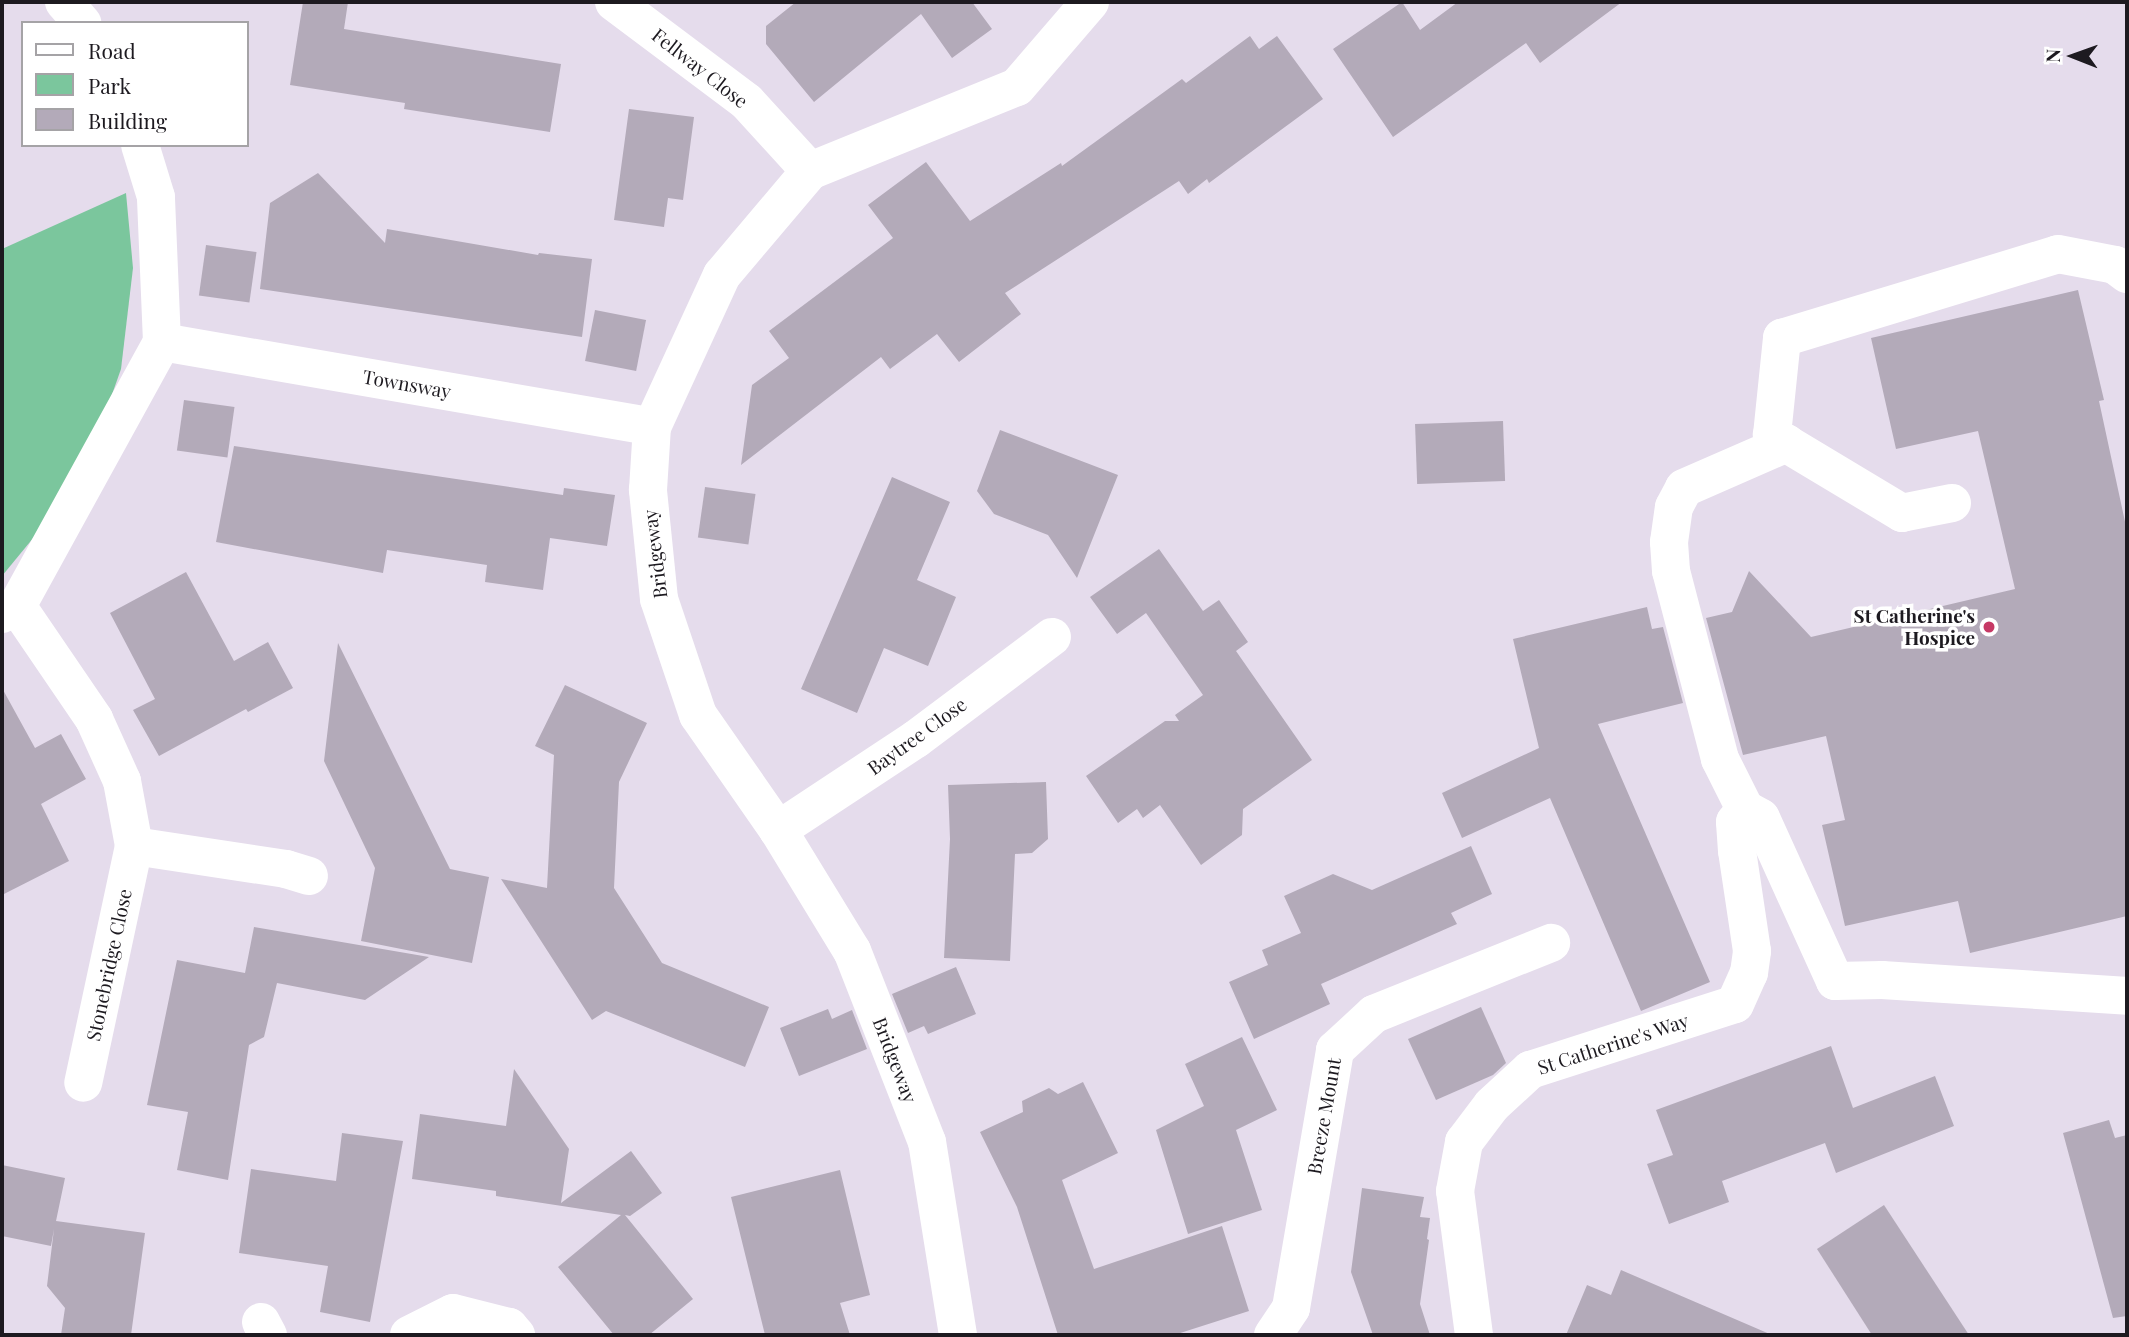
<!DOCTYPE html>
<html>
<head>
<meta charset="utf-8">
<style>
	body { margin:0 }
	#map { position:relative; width:2129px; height:1337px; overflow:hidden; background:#e5dcec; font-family:"Playfair Display",serif }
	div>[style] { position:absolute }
	.green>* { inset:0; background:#7bc69d }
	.building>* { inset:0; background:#b3aab9; transform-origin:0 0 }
	.minor>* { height:38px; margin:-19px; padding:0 19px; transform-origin:19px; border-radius:19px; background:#fff }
	.dots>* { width:19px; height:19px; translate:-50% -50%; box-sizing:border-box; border:4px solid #fff; border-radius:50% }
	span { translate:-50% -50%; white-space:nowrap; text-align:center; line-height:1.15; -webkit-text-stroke:7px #fff; paint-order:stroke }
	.street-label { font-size:19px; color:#1d1a20 }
	.poi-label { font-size:19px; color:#1d1a20; font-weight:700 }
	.right { translate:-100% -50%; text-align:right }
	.frame { position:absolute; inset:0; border:4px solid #1d1a20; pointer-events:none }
	.legend { position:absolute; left:21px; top:21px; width:228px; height:126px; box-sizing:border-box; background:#fff; border:2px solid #a5a3a6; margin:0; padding:9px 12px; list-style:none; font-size:21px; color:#1d1a20 }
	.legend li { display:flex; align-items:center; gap:14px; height:35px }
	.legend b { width:35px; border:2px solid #a5a3a6 }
	.north { position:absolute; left:2038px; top:21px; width:70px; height:70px; -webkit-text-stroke:5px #fff; paint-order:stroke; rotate:271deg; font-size:19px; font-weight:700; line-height:28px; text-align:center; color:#1d1a20 }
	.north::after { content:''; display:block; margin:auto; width:24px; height:32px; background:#1d1a20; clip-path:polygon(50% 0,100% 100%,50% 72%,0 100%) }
</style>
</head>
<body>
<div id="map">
	<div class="green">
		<i style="clip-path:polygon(126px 193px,133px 268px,121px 369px,103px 420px,48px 520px,2px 576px,2px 249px)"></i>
	</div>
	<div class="building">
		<i style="clip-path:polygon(303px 2px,348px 2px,344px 29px,561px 64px,550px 132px,404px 109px,405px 103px,290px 85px)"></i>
		<i style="clip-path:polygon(796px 2px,972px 2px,992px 29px,952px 58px,921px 14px,814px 102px,766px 44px,766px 26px)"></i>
		<i style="clip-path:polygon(1402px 2px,1420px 30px,1458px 2px,1622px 2px,1540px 63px,1526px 43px,1393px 137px,1333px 49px)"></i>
		<i style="clip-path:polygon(1250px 36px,1259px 49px,1277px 36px,1323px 99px,1209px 183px,1207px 179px,1188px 194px,1179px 181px,1005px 293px,1021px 314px,959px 362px,937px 334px,890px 369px,881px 357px,741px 465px,752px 385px,789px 358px,769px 331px,893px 238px,868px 205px,926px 162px,970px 221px,1061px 163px,1062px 166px,1182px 79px,1186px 83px)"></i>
		<i style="clip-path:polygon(629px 109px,694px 117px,683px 200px,668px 198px,664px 227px,614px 220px)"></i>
		<i style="clip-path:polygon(318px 173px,385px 243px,387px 229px,538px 255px,539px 253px,592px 259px,582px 337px,260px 289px,270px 203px)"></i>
		<i style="left:206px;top:245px;width:51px;height:51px;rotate:8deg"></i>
		<i style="clip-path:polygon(2078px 290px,2104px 400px,2099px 401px,2127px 531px,2127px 916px,1970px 953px,1958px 901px,1845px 926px,1822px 825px,1845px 820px,1826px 736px,1743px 755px,1706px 618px,1732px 612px,1749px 571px,1811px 637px,2015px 589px,1978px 431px,1896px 449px,1871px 338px)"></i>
		<i style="left:595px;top:310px;width:52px;height:52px;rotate:11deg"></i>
		<i style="left:184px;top:400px;width:51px;height:51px;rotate:8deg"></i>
		<i style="left:1503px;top:421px;width:60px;height:88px;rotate:88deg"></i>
		<i style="clip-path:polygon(1000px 430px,1118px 475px,1077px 578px,1048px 535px,994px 514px,977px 491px)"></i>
		<i style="clip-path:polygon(234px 446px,563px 495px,564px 488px,615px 495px,607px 546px,550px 538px,543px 590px,485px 582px,487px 565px,387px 550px,383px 573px,216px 542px)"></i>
		<i style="clip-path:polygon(892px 477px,950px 502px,917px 580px,956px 597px,928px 666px,884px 648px,857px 713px,801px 689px)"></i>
		<i style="left:705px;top:487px;width:51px;height:51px;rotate:8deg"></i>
		<i style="clip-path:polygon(1159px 549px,1203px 611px,1219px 600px,1248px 642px,1236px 651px,1312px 760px,1243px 809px,1242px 835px,1201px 865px,1160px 805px,1143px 818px,1137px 809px,1118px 823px,1086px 776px,1165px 721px,1179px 721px,1175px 715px,1203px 695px,1146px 613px,1117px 634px,1090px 597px)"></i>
		<i style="clip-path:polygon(186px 572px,234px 661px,268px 642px,293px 688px,248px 712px,246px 709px,159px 756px,133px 710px,155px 699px,110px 613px)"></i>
		<i style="clip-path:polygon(1647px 607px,1652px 629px,1663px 627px,1683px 703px,1598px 724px,1710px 982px,1641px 1011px,1550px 798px,1462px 838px,1442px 793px,1539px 748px,1513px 639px)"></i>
		<i style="clip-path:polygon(338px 643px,450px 869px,489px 877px,472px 963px,361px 941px,375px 868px,324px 761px)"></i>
		<i style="clip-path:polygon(565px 685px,647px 723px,619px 782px,614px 888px,662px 963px,769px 1007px,745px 1067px,606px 1011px,592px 1020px,501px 879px,547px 888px,554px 755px,535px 746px)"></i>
		<i style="clip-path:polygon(2px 688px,35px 748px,61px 734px,86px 779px,41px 804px,69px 861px,2px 895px)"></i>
		<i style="clip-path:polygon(1046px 782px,1048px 839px,1032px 853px,1015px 854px,1010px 961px,944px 958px,950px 839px,948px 785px)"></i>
		<i style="clip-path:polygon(1471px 846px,1492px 894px,1451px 913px,1457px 924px,1321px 984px,1330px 1004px,1254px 1039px,1229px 982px,1268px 965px,1262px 950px,1301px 933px,1284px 896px,1333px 874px,1372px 890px)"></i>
		<i style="clip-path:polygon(254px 927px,429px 957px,365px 1000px,277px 983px,264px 1037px,249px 1045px,228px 1180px,177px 1170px,188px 1112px,147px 1105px,177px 960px,245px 973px)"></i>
		<i style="clip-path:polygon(956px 967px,976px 1014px,928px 1034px,924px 1026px,908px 1033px,892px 994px)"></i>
		<i style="clip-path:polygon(1481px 1007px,1506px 1063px,1493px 1075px,1436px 1100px,1408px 1039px)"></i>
		<i style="clip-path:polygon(828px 1009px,832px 1019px,852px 1010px,867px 1049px,799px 1076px,780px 1028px)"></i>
		<i style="clip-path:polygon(1242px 1037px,1277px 1110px,1236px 1130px,1262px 1210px,1188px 1234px,1156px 1130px,1204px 1106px,1185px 1064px)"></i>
		<i style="clip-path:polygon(1831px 1046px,1853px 1108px,1935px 1076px,1954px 1126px,1836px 1173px,1825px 1143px,1722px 1181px,1729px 1202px,1669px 1224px,1647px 1164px,1673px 1155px,1656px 1110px)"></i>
		<i style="clip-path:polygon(514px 1069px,569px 1149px,561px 1203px,631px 1151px,662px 1193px,630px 1216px,625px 1215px,693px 1299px,649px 1335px,614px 1335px,558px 1267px,621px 1215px,496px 1196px,496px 1191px,412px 1179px,420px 1114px,506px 1126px)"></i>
		<i style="clip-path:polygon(1083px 1082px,1118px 1153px,1062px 1180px,1094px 1269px,1222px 1226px,1249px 1311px,1174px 1335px,1058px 1335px,1017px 1207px,980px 1132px,1023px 1112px,1022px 1101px,1049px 1088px,1058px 1094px)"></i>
		<i style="clip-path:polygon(2109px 1120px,2115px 1138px,2127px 1135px,2127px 1316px,2113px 1318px,2063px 1133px)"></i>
		<i style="clip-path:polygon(342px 1133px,403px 1141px,370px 1322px,320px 1312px,328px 1266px,239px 1253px,251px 1169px,336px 1181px)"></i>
		<i style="clip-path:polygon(2px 1165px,65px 1178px,56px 1221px,145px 1233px,131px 1335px,61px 1335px,65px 1308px,47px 1286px,54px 1229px,51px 1246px,2px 1236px)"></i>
		<i style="clip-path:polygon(840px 1170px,870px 1295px,840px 1303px,850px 1335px,765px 1335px,731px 1197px)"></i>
		<i style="clip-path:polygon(1362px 1188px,1424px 1197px,1420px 1217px,1430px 1218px,1427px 1239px,1429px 1240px,1420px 1304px,1430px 1335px,1373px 1335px,1351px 1272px)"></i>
		<i style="clip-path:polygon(1884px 1205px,1969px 1335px,1872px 1335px,1817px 1249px)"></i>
		<i style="clip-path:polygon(1621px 1270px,1772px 1335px,1566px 1335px,1587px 1285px,1611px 1295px)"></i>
	</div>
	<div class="minor">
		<i style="left:64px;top:2px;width:28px;rotate:49deg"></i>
		<i style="left:614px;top:2px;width:166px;rotate:36.9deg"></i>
		<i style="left:747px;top:102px;width:93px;rotate:47.6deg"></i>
		<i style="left:162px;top:342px;width:497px;rotate:9.8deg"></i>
		<i style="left:1952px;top:503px;width:51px;rotate:168.7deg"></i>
		<i style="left:1902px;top:513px;width:152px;rotate:-149deg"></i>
		<i style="left:1772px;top:435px;width:98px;rotate:-84.1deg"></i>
		<i style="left:1782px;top:338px;width:288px;rotate:-16.9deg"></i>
		<i style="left:2058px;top:254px;width:58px;rotate:10.9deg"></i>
		<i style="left:2115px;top:265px;width:15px;rotate:37deg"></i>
		<i style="left:17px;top:606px;width:137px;rotate:55.7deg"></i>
		<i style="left:94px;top:719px;width:68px;rotate:65.7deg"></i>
		<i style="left:122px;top:781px;width:66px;rotate:79.5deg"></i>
		<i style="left:134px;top:846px;width:242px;rotate:102.1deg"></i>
		<i style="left:2px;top:614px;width:17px;rotate:-28deg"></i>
		<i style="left:17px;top:606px;width:301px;rotate:-61.2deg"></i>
		<i style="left:162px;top:342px;width:145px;rotate:-92.4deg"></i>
		<i style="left:156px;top:197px;width:54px;rotate:-107.1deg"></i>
		<i style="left:1745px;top:809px;width:56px;rotate:-116.6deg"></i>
		<i style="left:1720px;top:759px;width:194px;rotate:-104.6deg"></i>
		<i style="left:1671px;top:571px;width:29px;rotate:-94deg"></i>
		<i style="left:1669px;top:542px;width:35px;rotate:-82deg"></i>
		<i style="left:1674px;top:507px;width:21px;rotate:-62deg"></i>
		<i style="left:1684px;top:488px;width:112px;rotate:-23.6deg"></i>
		<i style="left:778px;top:830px;width:165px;rotate:-33.4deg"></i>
		<i style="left:916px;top:739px;width:170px;rotate:-36.9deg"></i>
		<i style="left:134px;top:846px;width:154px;rotate:8.6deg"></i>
		<i style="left:286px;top:869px;width:24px;rotate:17deg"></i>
		<i style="left:261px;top:1322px;width:15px;rotate:62deg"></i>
		<i style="left:409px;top:1335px;width:49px;rotate:-26.6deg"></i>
		<i style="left:453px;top:1313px;width:58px;rotate:14deg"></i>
		<i style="left:509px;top:1327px;width:11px;rotate:49deg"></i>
		<i style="left:958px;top:1335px;width:195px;rotate:-99.1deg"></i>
		<i style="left:927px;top:1142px;width:205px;rotate:-111.4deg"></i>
		<i style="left:852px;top:951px;width:142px;rotate:-121.4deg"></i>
		<i style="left:778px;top:830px;width:140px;rotate:-124.8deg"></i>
		<i style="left:698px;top:715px;width:122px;rotate:-108.6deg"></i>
		<i style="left:659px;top:599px;width:110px;rotate:-95.8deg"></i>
		<i style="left:648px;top:490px;width:63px;rotate:-86.4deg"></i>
		<i style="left:652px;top:427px;width:167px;rotate:-65.3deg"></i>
		<i style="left:722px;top:275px;width:136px;rotate:-49.8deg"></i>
		<i style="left:810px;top:171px;width:223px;rotate:-22.1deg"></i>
		<i style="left:1017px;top:87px;width:112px;rotate:-49.3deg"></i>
		<i style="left:1273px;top:1335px;width:32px;rotate:-56deg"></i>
		<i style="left:1291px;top:1308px;width:262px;rotate:-80.3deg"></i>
		<i style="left:1335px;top:1050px;width:53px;rotate:-42.7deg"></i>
		<i style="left:1374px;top:1014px;width:191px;rotate:-21.9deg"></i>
		<i style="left:1474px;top:1335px;width:145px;rotate:-97.5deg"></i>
		<i style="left:1455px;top:1191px;width:50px;rotate:-79.6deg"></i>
		<i style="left:1464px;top:1142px;width:46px;rotate:-52.9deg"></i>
		<i style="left:1492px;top:1105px;width:52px;rotate:-42.6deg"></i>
		<i style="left:1530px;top:1070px;width:215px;rotate:-17.8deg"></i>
		<i style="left:1735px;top:1004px;width:34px;rotate:-66deg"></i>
		<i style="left:1749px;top:973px;width:22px;rotate:-82deg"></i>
		<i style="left:1752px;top:951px;width:101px;rotate:-98.5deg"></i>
		<i style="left:1737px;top:851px;width:29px;rotate:-94deg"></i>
		<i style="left:1735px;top:822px;width:16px;rotate:-52deg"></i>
		<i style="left:1745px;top:809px;width:18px;rotate:29deg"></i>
		<i style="left:1761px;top:818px;width:179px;rotate:65.6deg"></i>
		<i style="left:1835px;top:981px;width:47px;rotate:-1.2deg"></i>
		<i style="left:1882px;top:980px;width:246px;rotate:3.7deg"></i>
	</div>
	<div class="dots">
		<i style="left:1989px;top:627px;background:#c63965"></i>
	</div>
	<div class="street-label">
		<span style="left:700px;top:68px;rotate:38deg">Fellway Close</span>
		<span style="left:407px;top:384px;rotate:10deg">Townsway</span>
		<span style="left:655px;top:554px;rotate:-97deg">Bridgeway</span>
		<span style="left:917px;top:736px;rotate:-36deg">Baytree Close</span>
		<span style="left:109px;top:965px;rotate:-78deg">Stonebridge Close</span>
		<span style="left:1613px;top:1044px;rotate:-18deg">St Catherine's Way</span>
		<span style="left:895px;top:1060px;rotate:69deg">Bridgeway</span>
		<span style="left:1324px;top:1116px;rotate:-80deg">Breeze Mount</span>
	</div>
	<div class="poi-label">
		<span class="right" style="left:1975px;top:627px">St Catherine's<br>Hospice</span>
	</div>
	<div class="frame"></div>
	<ul class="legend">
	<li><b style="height:9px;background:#fff"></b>Road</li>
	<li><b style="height:19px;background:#7bc69d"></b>Park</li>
	<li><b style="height:19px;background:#b3aab9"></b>Building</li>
	</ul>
	<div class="north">N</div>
</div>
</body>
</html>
